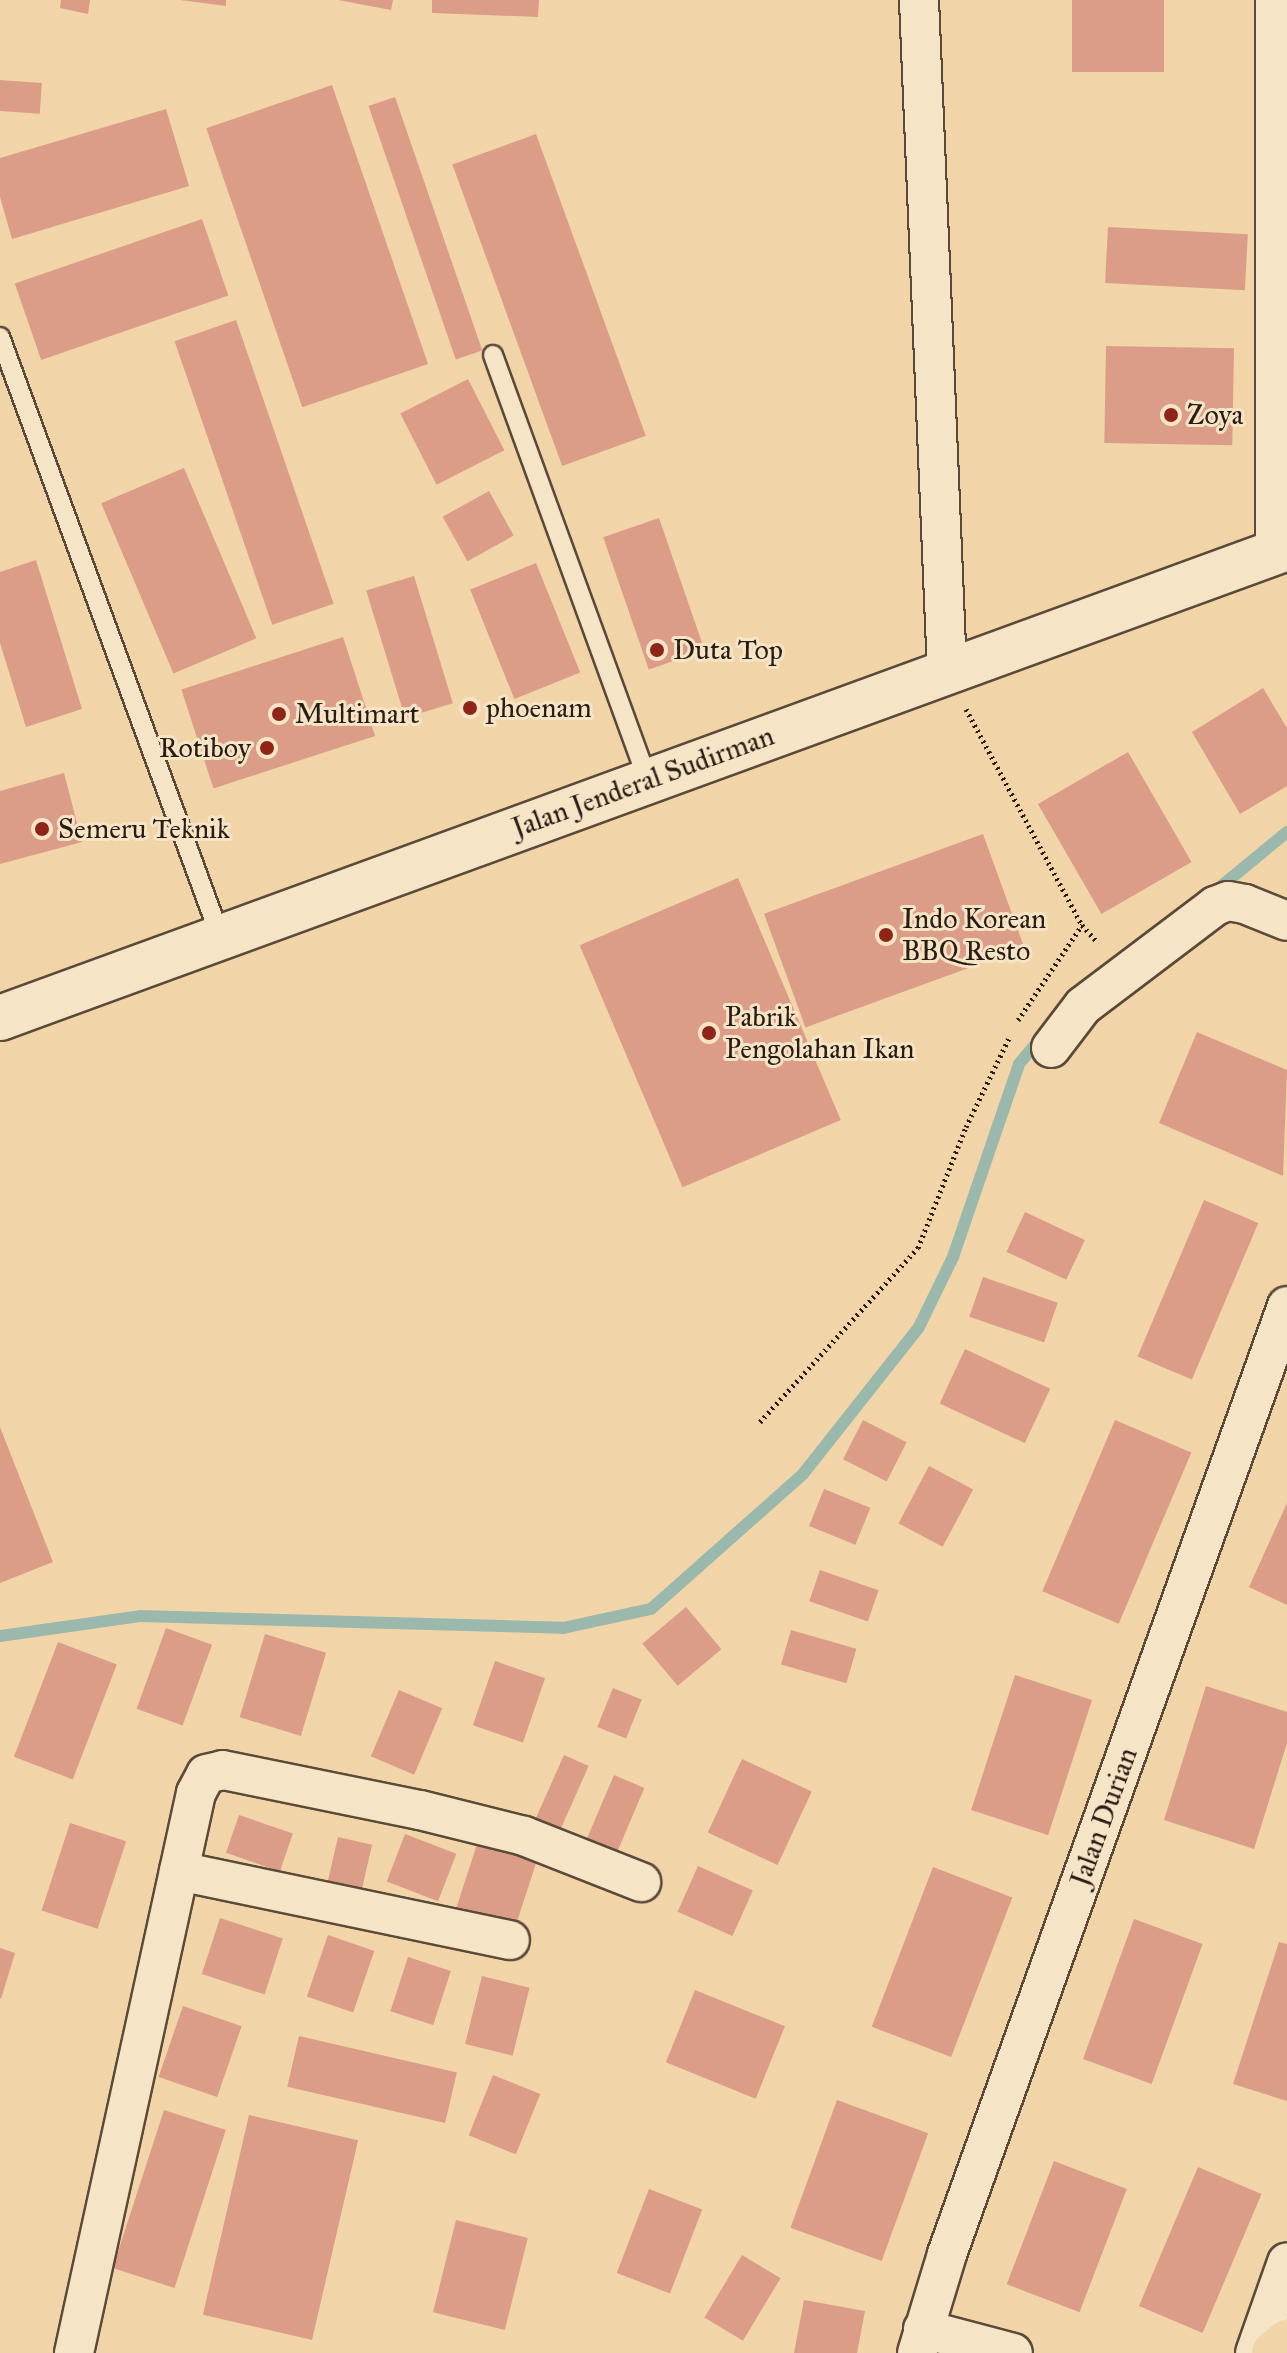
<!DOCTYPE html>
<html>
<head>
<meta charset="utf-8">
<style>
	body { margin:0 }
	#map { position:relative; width:1287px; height:2353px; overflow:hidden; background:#f1d5a8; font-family:"IM FELL Great Primer",serif }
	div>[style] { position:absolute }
	.stream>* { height:12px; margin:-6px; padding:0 6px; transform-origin:6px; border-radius:6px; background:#9bb8ad }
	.building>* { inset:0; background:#db9d87; transform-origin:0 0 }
	.path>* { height:5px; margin-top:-2.5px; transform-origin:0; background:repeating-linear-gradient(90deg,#291c13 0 2px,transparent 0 6px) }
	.roads { filter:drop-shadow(2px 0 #5b4a38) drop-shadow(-2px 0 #5b4a38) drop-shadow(0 2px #5b4a38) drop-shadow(0 -2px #5b4a38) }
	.lane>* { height:18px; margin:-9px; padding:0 9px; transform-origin:9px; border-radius:9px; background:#f6e4c6 }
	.street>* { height:38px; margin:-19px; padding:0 19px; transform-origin:19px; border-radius:19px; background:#f6e4c6 }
	.secondary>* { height:44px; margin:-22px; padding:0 22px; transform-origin:22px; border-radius:22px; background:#f6e4c6 }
	.highway>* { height:44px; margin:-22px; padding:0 22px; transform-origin:22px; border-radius:22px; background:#f1d5a8 }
	.dots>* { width:22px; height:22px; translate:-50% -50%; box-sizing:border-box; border:4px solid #f6e4c6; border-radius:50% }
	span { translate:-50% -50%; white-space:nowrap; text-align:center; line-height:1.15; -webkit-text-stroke:6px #f6e4c6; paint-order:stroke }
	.poi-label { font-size:28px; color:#291c13 }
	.left { translate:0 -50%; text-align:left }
	.right { translate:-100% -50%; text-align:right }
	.street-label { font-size:28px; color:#291c13 }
</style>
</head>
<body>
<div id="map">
	<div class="stream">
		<i style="left:1213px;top:893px;width:96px;rotate:-39.5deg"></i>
		<i style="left:0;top:1636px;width:141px;rotate:-8.1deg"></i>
		<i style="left:140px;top:1616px;width:423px;rotate:1.6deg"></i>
		<i style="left:563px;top:1628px;width:90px;rotate:-12.2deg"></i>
		<i style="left:651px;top:1609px;width:203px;rotate:-41.6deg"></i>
		<i style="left:803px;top:1474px;width:187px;rotate:-51.7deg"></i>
		<i style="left:919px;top:1327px;width:78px;rotate:-64.1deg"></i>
		<i style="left:953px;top:1257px;width:204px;rotate:-71.1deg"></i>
		<i style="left:1019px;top:1064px;width:38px;rotate:-50deg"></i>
	</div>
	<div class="building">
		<i style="clip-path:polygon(61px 0,90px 0,88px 14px,60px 8px)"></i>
		<i style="clip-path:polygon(180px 0,226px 0,226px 6px)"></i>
		<i style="clip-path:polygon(338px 0,393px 0,391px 10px)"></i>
		<i style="clip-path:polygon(432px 0,539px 0,538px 17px,432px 13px)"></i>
		<i style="left:1072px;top:0;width:92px;height:72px"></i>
		<i style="left:0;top:80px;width:42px;height:31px;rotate:4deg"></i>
		<i style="left:332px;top:85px;width:295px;height:133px;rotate:71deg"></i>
		<i style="left:395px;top:97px;width:268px;height:28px;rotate:71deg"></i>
		<i style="clip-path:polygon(166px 109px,189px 186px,12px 239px,0 197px,0 158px)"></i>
		<i style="left:536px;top:134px;width:321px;height:89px;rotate:70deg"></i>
		<i style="left:202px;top:219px;width:81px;height:198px;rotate:71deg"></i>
		<i style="left:1108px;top:227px;width:140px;height:56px;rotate:3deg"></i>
		<i style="left:236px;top:320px;width:300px;height:65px;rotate:71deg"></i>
		<i style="left:1106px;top:346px;width:128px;height:97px;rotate:1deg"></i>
		<i style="left:468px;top:379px;width:80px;height:76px;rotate:63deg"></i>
		<i style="left:184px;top:468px;width:185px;height:90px;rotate:67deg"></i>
		<i style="left:489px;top:491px;width:51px;height:53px;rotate:61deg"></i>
		<i style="left:659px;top:518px;width:140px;height:59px;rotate:71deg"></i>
		<i style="clip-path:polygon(36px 560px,82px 709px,26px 727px,0 643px,0 572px)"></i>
		<i style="left:536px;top:563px;width:118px;height:71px;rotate:68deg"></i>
		<i style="left:414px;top:576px;width:133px;height:50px;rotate:73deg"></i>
		<i style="left:343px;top:637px;width:104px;height:170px;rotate:72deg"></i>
		<i style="clip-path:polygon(1263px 688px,1287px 728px,1287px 786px,1240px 814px,1192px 732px)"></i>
		<i style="left:1128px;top:752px;width:127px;height:104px;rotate:60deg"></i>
		<i style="clip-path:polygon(64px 773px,82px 842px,0 864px,0 791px)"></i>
		<i style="left:983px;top:834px;width:121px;height:233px;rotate:70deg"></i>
		<i style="left:738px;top:878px;width:263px;height:172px;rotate:67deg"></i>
		<i style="clip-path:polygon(1197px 1032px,1287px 1070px,1283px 1176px,1159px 1123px)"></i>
		<i style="left:1204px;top:1200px;width:59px;height:170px;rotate:23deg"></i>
		<i style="left:1025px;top:1212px;width:66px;height:44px;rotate:25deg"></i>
		<i style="left:983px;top:1277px;width:79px;height:42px;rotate:19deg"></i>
		<i style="left:965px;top:1349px;width:94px;height:60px;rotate:25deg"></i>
		<i style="left:863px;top:1420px;width:49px;height:44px;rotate:27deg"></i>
		<i style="left:1115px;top:1420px;width:83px;height:186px;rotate:23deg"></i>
		<i style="clip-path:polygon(0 1427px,53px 1562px,0 1583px)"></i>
		<i style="left:929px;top:1466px;width:50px;height:65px;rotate:28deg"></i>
		<i style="left:824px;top:1489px;width:50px;height:40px;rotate:22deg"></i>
		<i style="clip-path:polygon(1287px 1503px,1287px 1605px,1249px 1587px)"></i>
		<i style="left:820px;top:1570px;width:62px;height:33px;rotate:19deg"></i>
		<i style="left:686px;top:1607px;width:55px;height:57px;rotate:50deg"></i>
		<i style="left:166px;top:1628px;width:49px;height:86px;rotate:20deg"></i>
		<i style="left:791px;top:1630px;width:68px;height:36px;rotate:16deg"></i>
		<i style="left:265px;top:1634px;width:64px;height:87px;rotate:17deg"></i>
		<i style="left:58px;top:1642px;width:63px;height:123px;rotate:21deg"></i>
		<i style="left:495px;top:1661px;width:53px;height:68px;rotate:19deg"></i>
		<i style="left:1015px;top:1675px;width:81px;height:142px;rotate:18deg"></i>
		<i style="clip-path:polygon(1206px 1686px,1287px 1712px,1287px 1743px,1254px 1849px,1164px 1820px)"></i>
		<i style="left:613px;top:1688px;width:31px;height:42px;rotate:22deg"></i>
		<i style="left:399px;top:1690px;width:47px;height:72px;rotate:23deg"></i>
		<i style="left:564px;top:1755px;width:27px;height:72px;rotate:24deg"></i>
		<i style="left:742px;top:1759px;width:77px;height:81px;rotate:25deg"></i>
		<i style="left:614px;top:1775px;width:33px;height:74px;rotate:23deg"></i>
		<i style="left:239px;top:1815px;width:57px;height:40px;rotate:19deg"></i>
		<i style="left:70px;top:1823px;width:59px;height:92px;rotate:18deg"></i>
		<i style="left:405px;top:1834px;width:55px;height:51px;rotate:21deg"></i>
		<i style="left:338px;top:1837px;width:35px;height:62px;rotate:13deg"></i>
		<i style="left:479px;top:1838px;width:62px;height:74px;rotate:18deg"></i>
		<i style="left:698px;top:1866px;width:60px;height:50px;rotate:24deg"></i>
		<i style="left:933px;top:1867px;width:85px;height:171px;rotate:21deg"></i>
		<i style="left:220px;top:1918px;width:66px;height:59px;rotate:18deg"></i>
		<i style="left:1134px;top:1919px;width:73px;height:149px;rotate:20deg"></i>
		<i style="left:328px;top:1935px;width:49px;height:65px;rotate:19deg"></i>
		<i style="clip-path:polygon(1279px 1942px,1287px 1944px,1287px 2101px,1233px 2084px)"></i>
		<i style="clip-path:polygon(0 1948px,15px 1953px,1px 1999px,0 1998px)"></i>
		<i style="left:408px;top:1957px;width:45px;height:57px;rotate:18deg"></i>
		<i style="left:482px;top:1976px;width:49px;height:70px;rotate:14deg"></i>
		<i style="left:695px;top:1990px;width:97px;height:78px;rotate:22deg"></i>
		<i style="left:183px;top:2006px;width:62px;height:75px;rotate:19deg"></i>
		<i style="left:299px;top:2036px;width:162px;height:52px;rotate:13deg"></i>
		<i style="left:493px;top:2075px;width:51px;height:65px;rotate:22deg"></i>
		<i style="left:837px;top:2100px;width:97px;height:136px;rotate:20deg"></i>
		<i style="left:164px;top:2110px;width:65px;height:166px;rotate:18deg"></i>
		<i style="left:249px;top:2115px;width:112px;height:205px;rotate:13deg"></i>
		<i style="left:1054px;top:2161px;width:78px;height:132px;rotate:21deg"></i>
		<i style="left:1198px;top:2167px;width:69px;height:151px;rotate:23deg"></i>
		<i style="left:649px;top:2189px;width:57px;height:90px;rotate:21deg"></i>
		<i style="left:456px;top:2220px;width:74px;height:95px;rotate:14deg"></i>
		<i style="left:742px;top:2255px;width:45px;height:73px;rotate:31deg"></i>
		<i style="clip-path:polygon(804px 2300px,865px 2311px,857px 2353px,794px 2353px)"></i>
	</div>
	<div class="path">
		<i style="left:966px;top:709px;width:245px;rotate:61.8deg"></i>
		<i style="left:1018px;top:1020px;width:115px;rotate:-56deg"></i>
		<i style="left:1082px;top:925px;width:24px;rotate:48deg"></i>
		<i style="left:760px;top:1422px;width:235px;rotate:-47.8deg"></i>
		<i style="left:918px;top:1248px;width:130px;rotate:-68.4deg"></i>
		<i style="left:966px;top:1127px;width:101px;rotate:-64.2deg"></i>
	</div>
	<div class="roads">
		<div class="lane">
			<i style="left:0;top:337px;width:638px;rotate:69.83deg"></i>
			<i style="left:493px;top:355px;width:452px;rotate:70deg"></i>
		</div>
		<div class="street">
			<i style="left:919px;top:0;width:673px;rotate:87.61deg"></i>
			<i style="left:1275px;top:0;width:552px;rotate:90deg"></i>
			<i style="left:1051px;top:1048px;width:53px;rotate:-52.7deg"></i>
			<i style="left:1083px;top:1006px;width:166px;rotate:-37.1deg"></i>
			<i style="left:1215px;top:906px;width:14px;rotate:-21deg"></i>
			<i style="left:1228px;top:901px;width:17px;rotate:10deg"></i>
			<i style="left:1245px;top:904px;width:45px;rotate:22deg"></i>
			<i style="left:179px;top:1871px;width:338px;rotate:11.8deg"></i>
			<i style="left:923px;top:2329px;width:93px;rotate:14.9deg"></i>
			<i style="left:74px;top:2353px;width:573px;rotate:-77.71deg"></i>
			<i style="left:196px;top:1793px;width:21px;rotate:-62deg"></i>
			<i style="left:206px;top:1774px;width:17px;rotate:-13deg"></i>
			<i style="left:223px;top:1770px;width:201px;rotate:11.5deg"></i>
			<i style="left:420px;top:1810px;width:107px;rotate:14deg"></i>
			<i style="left:524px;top:1836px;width:126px;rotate:21.5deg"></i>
			<i style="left:917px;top:2353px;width:103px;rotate:-73.1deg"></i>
			<i style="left:947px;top:2254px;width:1007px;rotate:-70.27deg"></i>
			<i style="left:1255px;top:2353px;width:96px;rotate:-70.6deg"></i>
		</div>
		<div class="secondary">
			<i style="left:0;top:1018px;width:1370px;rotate:-20.06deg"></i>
		</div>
		<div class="highway">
			<i style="left:1274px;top:2353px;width:17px;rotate:-40deg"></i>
		</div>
	</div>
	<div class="dots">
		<i style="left:1171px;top:415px;background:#8f2418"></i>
		<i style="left:657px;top:650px;background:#8f2418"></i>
		<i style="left:470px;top:708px;background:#8f2418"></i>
		<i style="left:279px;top:714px;background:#8f2418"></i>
		<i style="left:267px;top:748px;background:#8f2418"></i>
		<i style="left:42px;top:829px;background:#8f2418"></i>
		<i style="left:886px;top:935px;background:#8f2418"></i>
		<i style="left:709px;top:1033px;background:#8f2418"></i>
	</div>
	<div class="poi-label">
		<span class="left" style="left:1187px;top:415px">Zoya</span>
		<span class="left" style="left:673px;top:650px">Duta Top</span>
		<span class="left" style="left:486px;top:708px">phoenam</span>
		<span class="left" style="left:295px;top:714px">Multimart</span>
		<span class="right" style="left:251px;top:748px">Rotiboy</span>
		<span class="left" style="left:58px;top:829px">Semeru Teknik</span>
		<span class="left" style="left:902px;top:935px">Indo Korean<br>BBQ Resto</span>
		<span class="left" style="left:725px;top:1033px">Pabrik<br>Pengolahan Ikan</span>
	</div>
	<div class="street-label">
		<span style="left:643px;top:782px;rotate:-20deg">Jalan Jenderal Sudirman</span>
		<span style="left:1104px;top:1817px;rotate:-70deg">Jalan Durian</span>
	</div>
</div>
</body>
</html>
